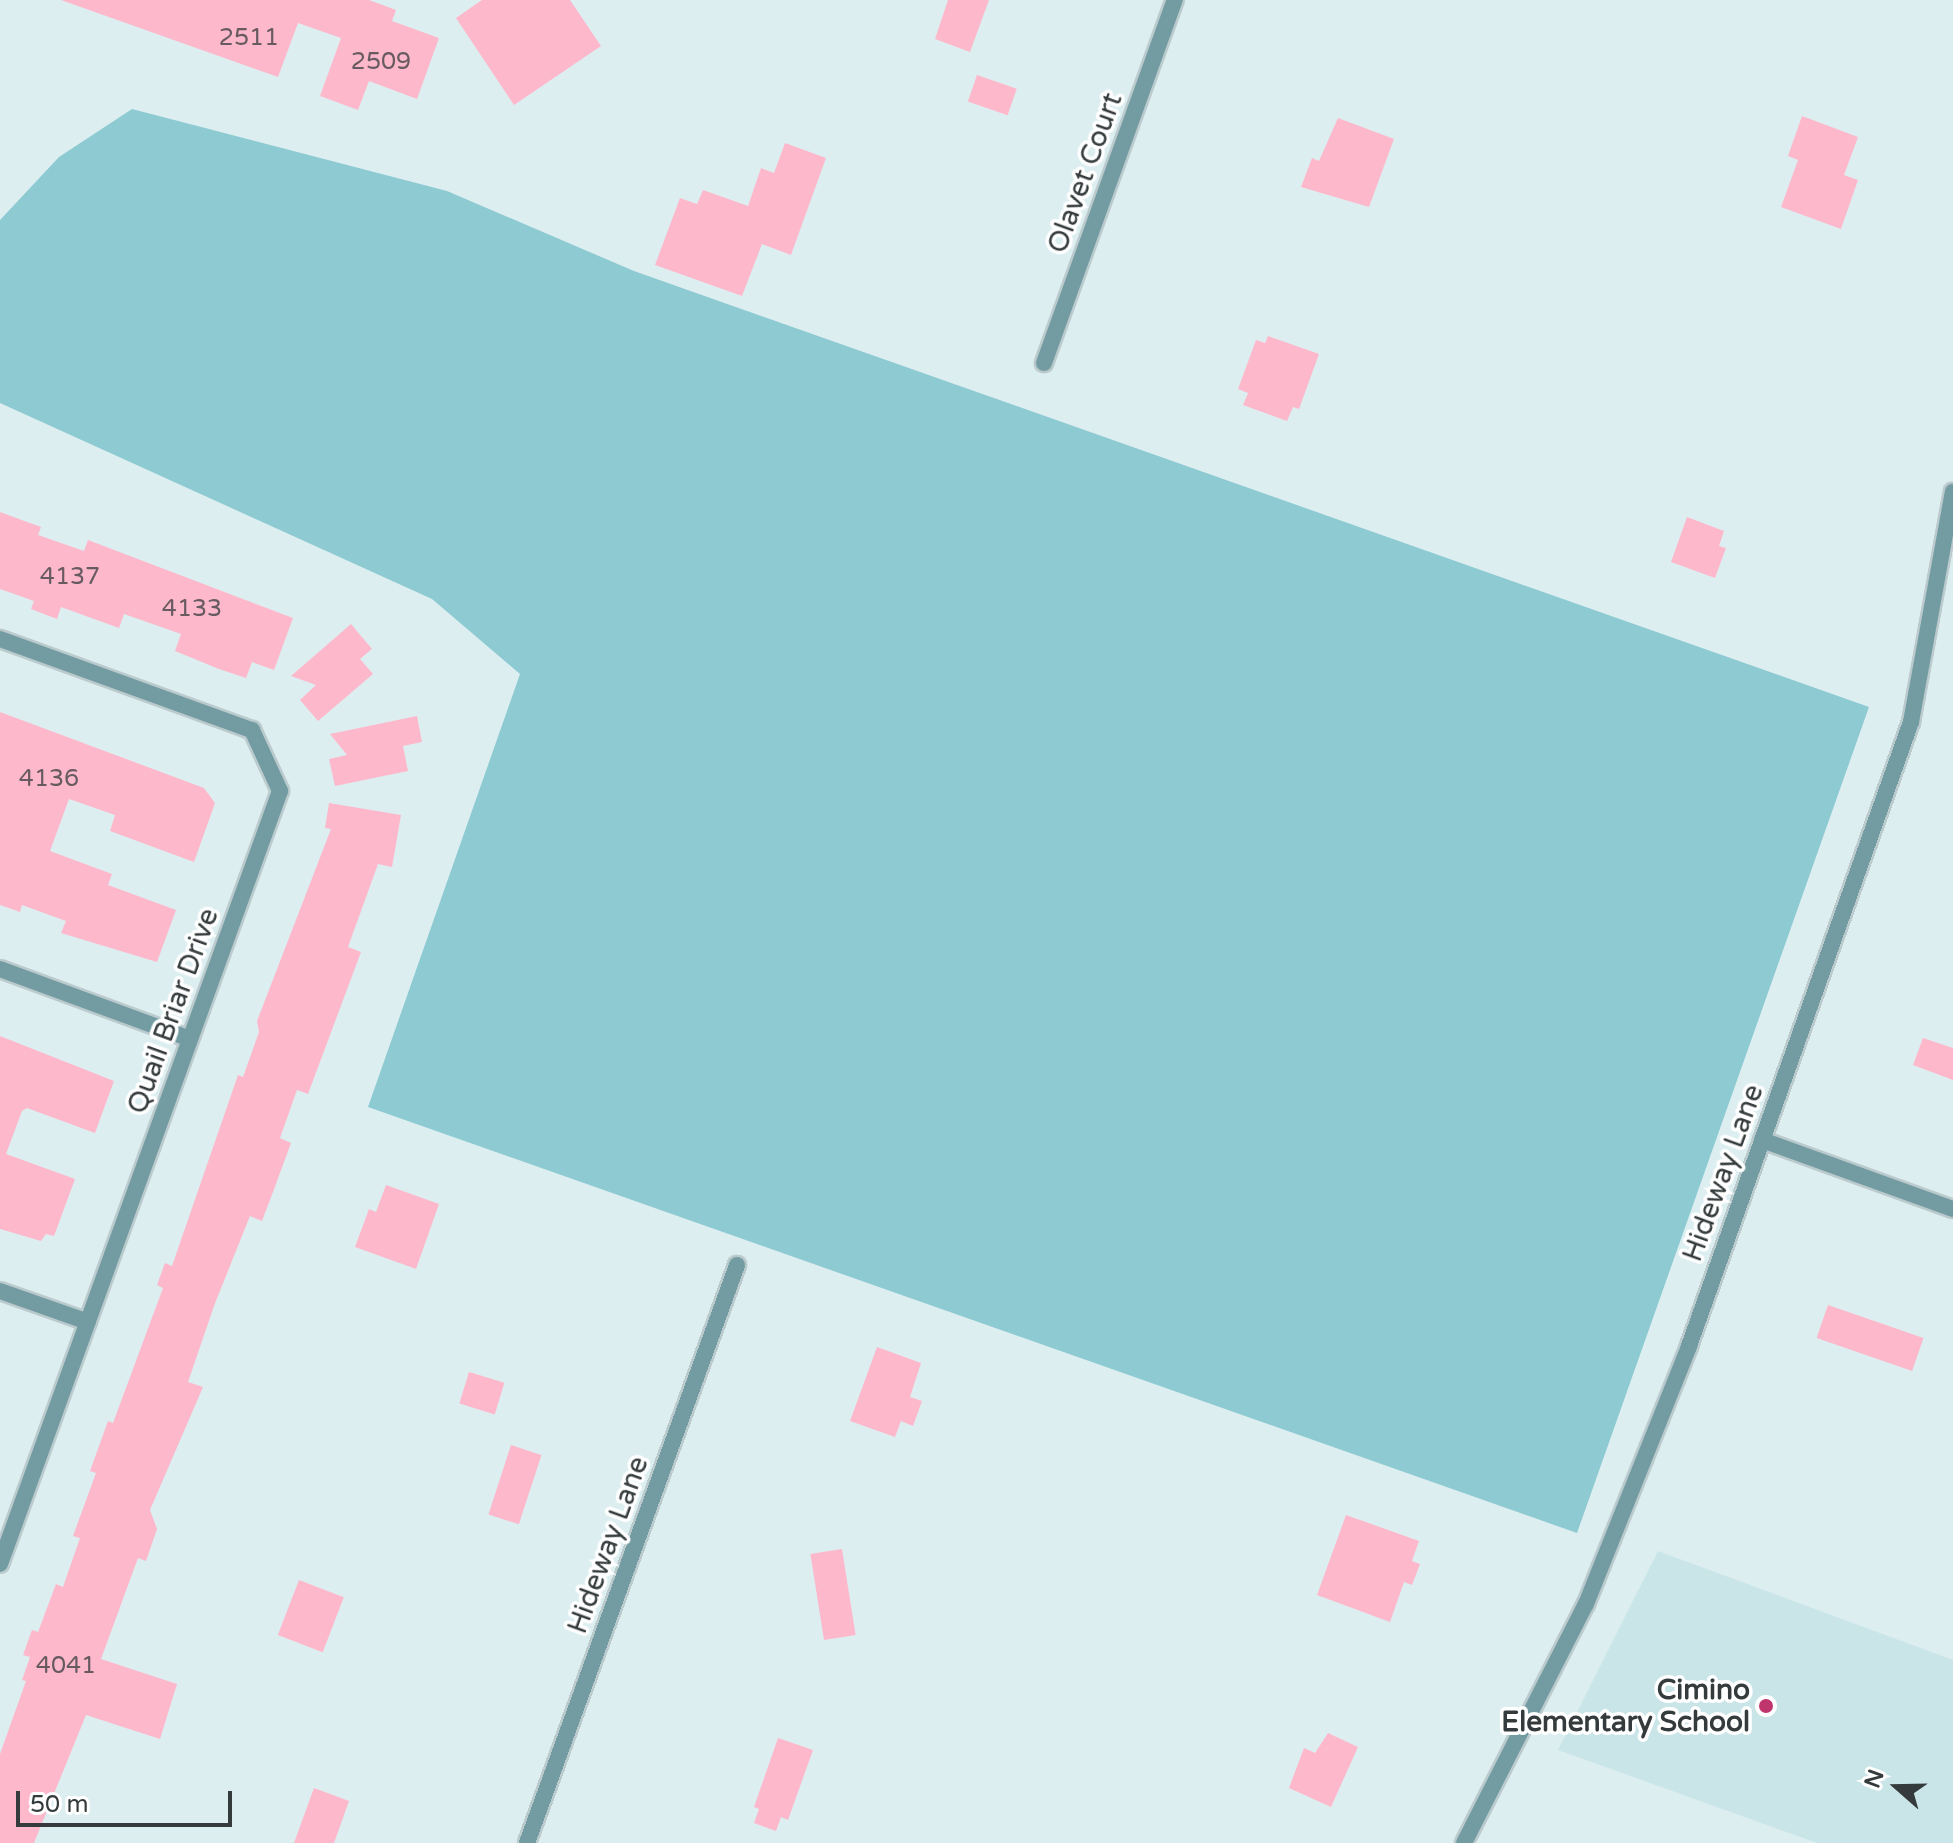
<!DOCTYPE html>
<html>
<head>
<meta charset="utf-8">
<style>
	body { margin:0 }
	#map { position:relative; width:1953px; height:1843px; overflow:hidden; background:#ddeef1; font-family:"Varela Round",sans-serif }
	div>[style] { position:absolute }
	.built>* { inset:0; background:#cae5e8 }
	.green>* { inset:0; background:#8dcad2 }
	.building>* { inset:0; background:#fdb8cb; transform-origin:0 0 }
	.roads { filter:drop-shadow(2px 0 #bbcacd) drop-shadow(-2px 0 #bbcacd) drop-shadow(0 2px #bbcacd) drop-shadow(0 -2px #bbcacd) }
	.street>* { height:16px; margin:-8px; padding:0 8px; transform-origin:8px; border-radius:8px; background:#729ca2 }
	.dots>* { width:22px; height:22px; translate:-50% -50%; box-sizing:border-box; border:4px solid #fff; border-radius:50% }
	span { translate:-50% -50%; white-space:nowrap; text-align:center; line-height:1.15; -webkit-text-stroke:7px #fff; paint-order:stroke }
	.number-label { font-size:24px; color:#675a60 }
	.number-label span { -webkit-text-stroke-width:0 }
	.street-label { font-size:28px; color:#353b3c }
	.poi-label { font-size:28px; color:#353b3c; font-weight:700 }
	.right { translate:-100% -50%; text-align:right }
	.north { position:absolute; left:1857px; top:1747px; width:80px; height:80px; -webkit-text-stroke:6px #fff; paint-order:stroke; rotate:290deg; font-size:22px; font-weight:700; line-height:32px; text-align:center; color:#353b3c }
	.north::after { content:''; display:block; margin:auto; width:28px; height:36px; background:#353b3c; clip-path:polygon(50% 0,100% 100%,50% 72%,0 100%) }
	.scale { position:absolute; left:16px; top:1791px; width:216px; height:36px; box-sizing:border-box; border:4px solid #353b3c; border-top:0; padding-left:10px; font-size:24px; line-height:28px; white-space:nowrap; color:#353b3c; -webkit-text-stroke:6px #fff; paint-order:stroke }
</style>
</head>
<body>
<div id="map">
	<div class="built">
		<i style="clip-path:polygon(1658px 1551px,1953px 1660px,1953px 1843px,1817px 1843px,1558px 1750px)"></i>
	</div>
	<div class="green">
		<i style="clip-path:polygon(132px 109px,447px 191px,634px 271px,1869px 707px,1577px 1533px,368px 1107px,520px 674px,432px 599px,0 403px,0 220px,59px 157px)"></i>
	</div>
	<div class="building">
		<i style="clip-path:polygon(61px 0,369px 0,396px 10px,392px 21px,439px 38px,417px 99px,369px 81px,358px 110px,320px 96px,341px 38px,298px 23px,278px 77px)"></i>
		<i style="clip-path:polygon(482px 0,570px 0,601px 46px,514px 105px,456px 18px)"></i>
		<i style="clip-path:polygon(948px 0,989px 0,970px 52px,935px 39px)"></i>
		<i style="left:977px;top:75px;width:42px;height:28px;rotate:19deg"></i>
		<i style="clip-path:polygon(1802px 116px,1858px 137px,1844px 175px,1858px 180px,1841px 229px,1781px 207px,1798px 160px,1788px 156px)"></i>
		<i style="clip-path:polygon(1338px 118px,1394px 139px,1369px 207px,1301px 187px,1312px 158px,1319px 161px)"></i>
		<i style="clip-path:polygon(785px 143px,826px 158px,791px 255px,762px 244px,742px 296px,655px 265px,680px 198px,697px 204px,703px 190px,748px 206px,761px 168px,774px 173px)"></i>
		<i style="clip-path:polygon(1268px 336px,1319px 354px,1299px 409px,1293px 407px,1287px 421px,1243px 405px,1248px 393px,1238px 389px,1256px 340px,1265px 343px)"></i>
		<i style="clip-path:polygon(0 512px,41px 527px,38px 535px,84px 551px,88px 540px,293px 618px,274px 670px,252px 662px,246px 678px,219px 669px,175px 651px,181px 634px,124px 614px,119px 628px,61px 607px,57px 619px,31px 609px,34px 601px,0 589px)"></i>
		<i style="clip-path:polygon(1687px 517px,1724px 531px,1719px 546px,1726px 548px,1715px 578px,1671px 562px)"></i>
		<i style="clip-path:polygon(351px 624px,372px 649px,360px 659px,373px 674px,318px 721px,300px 700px,316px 685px,291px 676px)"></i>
		<i style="clip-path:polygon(0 712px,204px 788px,215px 803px,194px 862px,110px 831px,115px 815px,69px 799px,50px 851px,112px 874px,108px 885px,176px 910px,157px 962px,61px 933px,66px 921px,22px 905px,20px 912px,0 905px)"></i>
		<i style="clip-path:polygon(417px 716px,422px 742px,403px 746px,408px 771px,335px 786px,329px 759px,347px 755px,330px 734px)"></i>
		<i style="clip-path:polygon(329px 803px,401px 815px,392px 867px,378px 864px,348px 947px,361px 952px,308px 1094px,297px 1090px,280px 1138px,291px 1143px,273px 1192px,262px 1221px,250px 1216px,214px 1306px,188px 1382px,203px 1387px,150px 1510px,157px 1529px,146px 1561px,138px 1558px,101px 1659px,177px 1684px,160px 1739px,86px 1715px,34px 1843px,0 1843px,0 1754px,26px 1681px,22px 1680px,30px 1657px,23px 1655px,32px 1630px,38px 1632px,56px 1584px,63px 1587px,80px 1538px,73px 1536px,96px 1473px,90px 1471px,108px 1421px,113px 1423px,163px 1288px,157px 1285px,165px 1263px,172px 1266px,238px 1075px,243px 1077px,259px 1032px,257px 1021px,331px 829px,325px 828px)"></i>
		<i style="clip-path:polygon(0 1036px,114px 1081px,95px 1133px,27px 1108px,22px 1111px,6px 1154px,75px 1179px,54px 1236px,46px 1234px,41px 1241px,0 1229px)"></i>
		<i style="clip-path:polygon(1923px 1038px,1953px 1048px,1953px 1080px,1913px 1065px)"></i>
		<i style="clip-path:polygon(386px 1185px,439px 1204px,416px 1269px,355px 1247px,369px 1209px,376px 1212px)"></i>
		<i style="left:1828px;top:1305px;width:101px;height:35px;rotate:19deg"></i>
		<i style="clip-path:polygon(877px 1347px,921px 1363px,910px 1397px,922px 1401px,913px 1426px,901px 1421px,895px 1437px,850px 1421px)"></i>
		<i style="left:469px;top:1372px;width:37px;height:33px;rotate:17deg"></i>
		<i style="left:511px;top:1445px;width:32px;height:73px;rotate:18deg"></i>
		<i style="clip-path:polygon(1346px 1515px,1419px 1541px,1412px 1561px,1420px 1564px,1412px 1585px,1404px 1582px,1390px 1622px,1317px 1595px)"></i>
		<i style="left:842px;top:1549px;width:87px;height:32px;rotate:81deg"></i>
		<i style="left:299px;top:1580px;width:48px;height:59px;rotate:21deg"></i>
		<i style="clip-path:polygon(1328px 1733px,1358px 1747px,1331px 1807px,1289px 1788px,1304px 1748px,1315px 1753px)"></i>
		<i style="clip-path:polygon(778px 1738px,813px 1750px,788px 1820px,781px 1817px,776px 1831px,754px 1823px,759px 1809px,754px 1807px)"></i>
		<i style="clip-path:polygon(314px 1788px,349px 1801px,334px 1843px,294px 1843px)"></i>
	</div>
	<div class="roads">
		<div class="street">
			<i style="left:1044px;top:363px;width:386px;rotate:-70.2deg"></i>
			<i style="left:0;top:639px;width:268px;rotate:19.9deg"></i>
			<i style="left:252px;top:730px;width:67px;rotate:65.3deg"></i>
			<i style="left:280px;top:791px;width:822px;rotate:109.91deg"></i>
			<i style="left:0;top:969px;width:202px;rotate:20.2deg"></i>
			<i style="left:1762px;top:1140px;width:203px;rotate:19.9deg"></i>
			<i style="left:0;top:1291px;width:93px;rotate:19.4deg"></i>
			<i style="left:527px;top:1843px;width:615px;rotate:-70.03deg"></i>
			<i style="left:1464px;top:1843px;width:268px;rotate:-63deg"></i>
			<i style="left:1586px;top:1604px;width:278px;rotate:-68.2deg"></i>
			<i style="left:1689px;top:1346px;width:662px;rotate:-70.42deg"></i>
			<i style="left:1911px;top:722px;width:234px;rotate:-79.7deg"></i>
		</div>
	</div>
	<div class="dots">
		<i style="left:1766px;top:1706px;background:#c0356d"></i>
	</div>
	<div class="number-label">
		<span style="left:249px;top:38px">2511</span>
		<span style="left:381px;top:62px">2509</span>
		<span style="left:70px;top:577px">4137</span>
		<span style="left:192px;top:609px">4133</span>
		<span style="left:49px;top:779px">4136</span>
		<span style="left:66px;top:1666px">4041</span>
	</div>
	<div class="street-label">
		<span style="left:1085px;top:173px;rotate:-70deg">Olavet Court</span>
		<span style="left:173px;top:1011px;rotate:-70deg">Quail Briar Drive</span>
		<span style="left:1723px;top:1173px;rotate:-70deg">Hideway Lane</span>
		<span style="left:608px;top:1545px;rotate:-70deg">Hideway Lane</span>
	</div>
	<div class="poi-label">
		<span class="right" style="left:1750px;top:1706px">Cimino<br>Elementary School</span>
	</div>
	<div class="north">N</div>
	<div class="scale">50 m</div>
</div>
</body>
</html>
